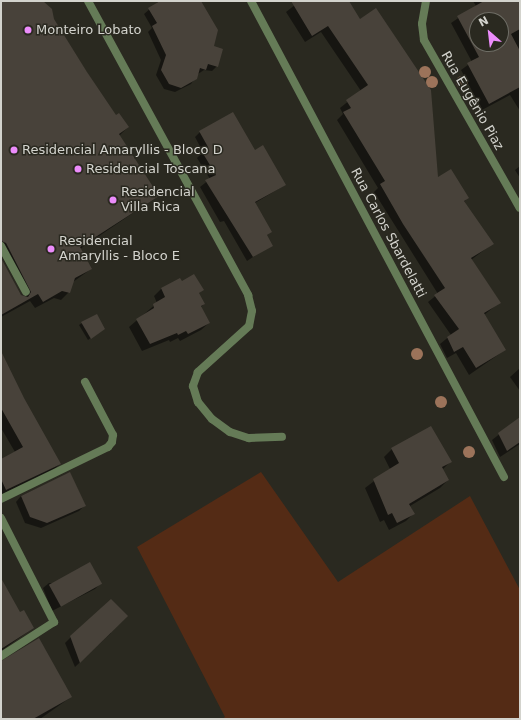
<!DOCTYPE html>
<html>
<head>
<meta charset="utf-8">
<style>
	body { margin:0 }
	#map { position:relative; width:521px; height:720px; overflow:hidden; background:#2a2920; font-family:"DejaVu Sans",sans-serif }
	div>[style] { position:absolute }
	.green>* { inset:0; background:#542b15 }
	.shadow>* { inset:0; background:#0007 }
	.building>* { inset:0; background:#48423a; transform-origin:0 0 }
	.service>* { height:8px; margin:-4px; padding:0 4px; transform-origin:4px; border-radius:4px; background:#657b57 }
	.minor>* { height:8px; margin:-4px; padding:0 4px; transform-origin:4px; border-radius:4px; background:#657b57 }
	.trees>* { width:12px; height:12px; margin:-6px; border-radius:50%; background:#9c735a }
	.dots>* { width:11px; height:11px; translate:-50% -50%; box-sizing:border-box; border:2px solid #2a2920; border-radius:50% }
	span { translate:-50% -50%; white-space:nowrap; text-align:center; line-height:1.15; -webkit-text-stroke:3px #2a2920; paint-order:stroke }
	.poi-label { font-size:13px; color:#d3d3cd }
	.left { translate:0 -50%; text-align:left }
	.street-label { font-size:13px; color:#d3d3cd }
	.frame { position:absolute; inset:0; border:2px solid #d3d3cd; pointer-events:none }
	.north { position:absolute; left:469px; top:12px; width:40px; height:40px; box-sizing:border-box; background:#2a2920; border:1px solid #6e6d65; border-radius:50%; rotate:332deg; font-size:11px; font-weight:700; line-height:16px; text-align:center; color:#d3d3cd }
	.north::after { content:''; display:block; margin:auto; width:14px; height:18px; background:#ec8cfb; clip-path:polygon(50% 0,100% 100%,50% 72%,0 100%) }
</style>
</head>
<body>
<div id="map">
	<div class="green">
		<i style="clip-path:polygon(261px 472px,338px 582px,470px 496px,520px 590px,520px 719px,222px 719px,225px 717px,137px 547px)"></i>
	</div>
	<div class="shadow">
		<i style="clip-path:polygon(1px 1px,42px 1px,115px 117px,128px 127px,119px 136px,158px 196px,80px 249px,91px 269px,73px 282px,69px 292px,61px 300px,54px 298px,35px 308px,30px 301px,1px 317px,1px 260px,20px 295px,24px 296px,1px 255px)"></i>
		<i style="clip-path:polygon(159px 1px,200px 1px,217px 66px,212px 71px,204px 70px,198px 74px,191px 84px,175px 92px,164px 89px,156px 75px,161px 60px,148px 32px,152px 28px,144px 14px)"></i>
		<i style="clip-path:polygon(300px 1px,348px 1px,437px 179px,468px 197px,464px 202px,492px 244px,471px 260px,500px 302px,484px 315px,505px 350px,469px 375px,456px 353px,447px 358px,440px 344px,451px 335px,428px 302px,438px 294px,374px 192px,378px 188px,337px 120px,343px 114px,340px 108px,361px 91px,321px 32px,305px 42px,286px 12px)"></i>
		<i style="clip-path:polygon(evenodd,473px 1px,519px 1px,520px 3px,520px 111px,510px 95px,482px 110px,461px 70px,472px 62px,451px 23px,476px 6px,473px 1px,477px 20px,501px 20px,501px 44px,477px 44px,477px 20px)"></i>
		<i style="clip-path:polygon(200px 132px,254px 151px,285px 185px,255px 203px,271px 232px,266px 236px,271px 245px,247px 261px,224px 221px,220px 222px,200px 187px,210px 179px,197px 158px,203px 152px,195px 137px)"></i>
		<i style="clip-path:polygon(520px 166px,520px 178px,515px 170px)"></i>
		<i style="clip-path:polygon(182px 282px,202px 290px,198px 294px,204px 304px,200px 308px,209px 323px,201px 330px,180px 341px,178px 338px,170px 342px,169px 340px,142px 351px,129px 327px,157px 303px,154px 296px,161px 289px)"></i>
		<i style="clip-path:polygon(82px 323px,101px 331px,88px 340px,79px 325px)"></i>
		<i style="clip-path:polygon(1px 353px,23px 399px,60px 464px,52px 471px,1px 496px,1px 460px,15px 452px,1px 428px)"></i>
		<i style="clip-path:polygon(520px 368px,520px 391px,510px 377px)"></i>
		<i style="clip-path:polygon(520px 418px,520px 444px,500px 457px,492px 440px)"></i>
		<i style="clip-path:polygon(392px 449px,451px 461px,442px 470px,448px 480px,440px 488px,410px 506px,414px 513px,406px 521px,389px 530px,384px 520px,380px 522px,365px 488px,390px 469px,384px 457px)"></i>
		<i style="clip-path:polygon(70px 473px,85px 505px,79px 511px,41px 528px,25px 523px,16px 502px,21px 496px)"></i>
		<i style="clip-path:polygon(49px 583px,100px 584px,95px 589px,52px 611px,43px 588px)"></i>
		<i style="clip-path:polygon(1px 594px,33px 628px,1px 651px)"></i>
		<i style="clip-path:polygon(109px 632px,111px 633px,75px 667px,65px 643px,71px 637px)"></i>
		<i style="clip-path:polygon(1px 661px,71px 697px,40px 719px,1px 719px)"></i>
	</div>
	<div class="building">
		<i style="clip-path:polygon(1px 1px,43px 1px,52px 9px,54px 19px,87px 72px,116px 115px,119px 113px,129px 127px,119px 134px,159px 196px,80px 247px,92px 269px,75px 278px,70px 293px,62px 291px,43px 302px,38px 294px,1px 315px,1px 258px,21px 295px,28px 297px,31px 292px,6px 243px,1px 241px)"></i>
		<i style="clip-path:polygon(160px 1px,201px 1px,218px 30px,214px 46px,223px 49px,218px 67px,208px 64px,206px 70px,200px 68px,197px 79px,181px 88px,169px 84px,161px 70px,166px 55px,152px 26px,157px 23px,148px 8px)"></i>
		<i style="clip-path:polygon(291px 1px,349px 1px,360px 19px,376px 8px,431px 90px,438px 177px,451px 169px,469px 198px,464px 201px,494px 244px,471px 258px,501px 303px,484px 313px,506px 350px,476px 368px,463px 347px,454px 352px,447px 337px,459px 329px,434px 295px,445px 288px,403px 224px,380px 184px,385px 181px,343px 112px,351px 108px,346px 100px,368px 85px,328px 26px,312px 36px)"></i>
		<i style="clip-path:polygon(evenodd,484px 1px,520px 1px,520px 29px,511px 34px,520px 51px,520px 87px,489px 104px,467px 63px,479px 57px,457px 16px,484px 1px,477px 20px,501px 20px,501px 44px,477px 44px,477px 20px)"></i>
		<i style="clip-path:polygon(233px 112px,255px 150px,263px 145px,286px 185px,255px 202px,272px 232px,267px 235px,273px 246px,253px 257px,205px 180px,216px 175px,202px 152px,208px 147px,199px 131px)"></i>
		<i style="clip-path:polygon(194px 274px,204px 290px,199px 293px,205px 304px,201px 306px,210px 323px,188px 334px,186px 331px,178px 335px,177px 333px,150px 344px,136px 319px,154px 308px,153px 304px,165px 297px,161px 288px,180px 278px,182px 281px)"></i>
		<i style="clip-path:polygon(97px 314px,105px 329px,91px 339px,81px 322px)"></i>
		<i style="clip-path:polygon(1px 351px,24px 398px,61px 464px,6px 490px,1px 479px,1px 459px,23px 447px,1px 408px)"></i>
		<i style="clip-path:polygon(520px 417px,520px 442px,507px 451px,498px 433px)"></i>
		<i style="clip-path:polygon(431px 426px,452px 462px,442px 467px,449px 480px,409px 504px,415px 514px,397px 523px,392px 513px,388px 515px,373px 479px,399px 463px,391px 448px)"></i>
		<i style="clip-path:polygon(70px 472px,86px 506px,47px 523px,30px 517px,21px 496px)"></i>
		<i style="left:90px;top:562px;width:25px;height:47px;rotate:61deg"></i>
		<i style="clip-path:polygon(1px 578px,20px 612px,24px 610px,34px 628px,1px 649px)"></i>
		<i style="clip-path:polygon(111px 599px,128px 616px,80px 663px,70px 636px)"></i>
		<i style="clip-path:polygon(39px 638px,72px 697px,33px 719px,1px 719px,1px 661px)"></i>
	</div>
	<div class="service">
		<i style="left:1px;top:246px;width:52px;rotate:61.5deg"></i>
		<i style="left:1px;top:499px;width:119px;rotate:-25.9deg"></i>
		<i style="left:108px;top:447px;width:6px;rotate:-51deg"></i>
		<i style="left:112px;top:442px;width:7px;rotate:-82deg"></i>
		<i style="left:113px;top:435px;width:60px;rotate:-117.8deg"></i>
	</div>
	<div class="minor">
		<i style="left:88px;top:1px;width:335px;rotate:61.4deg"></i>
		<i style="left:248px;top:295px;width:16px;rotate:76deg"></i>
		<i style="left:252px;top:311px;width:15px;rotate:101deg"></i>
		<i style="left:249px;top:326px;width:69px;rotate:138deg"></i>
		<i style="left:198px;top:372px;width:15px;rotate:110deg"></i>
		<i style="left:193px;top:386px;width:17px;rotate:73deg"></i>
		<i style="left:198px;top:402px;width:22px;rotate:51deg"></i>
		<i style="left:212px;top:419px;width:22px;rotate:36deg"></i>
		<i style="left:230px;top:432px;width:20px;rotate:18deg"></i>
		<i style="left:249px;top:438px;width:33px;rotate:-2deg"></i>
		<i style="left:251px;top:1px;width:539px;rotate:62.01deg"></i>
		<i style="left:426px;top:1px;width:23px;rotate:100deg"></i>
		<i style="left:422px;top:24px;width:16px;rotate:83deg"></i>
		<i style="left:424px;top:40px;width:193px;rotate:60.3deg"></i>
		<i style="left:1px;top:518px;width:117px;rotate:63deg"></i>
		<i style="left:54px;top:622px;width:63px;rotate:147.3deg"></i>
	</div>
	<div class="trees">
		<i style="left:425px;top:72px"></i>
		<i style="left:432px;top:82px"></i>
		<i style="left:462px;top:82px"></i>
		<i style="left:417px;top:354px"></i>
		<i style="left:441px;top:402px"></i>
		<i style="left:469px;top:452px"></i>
	</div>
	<div class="dots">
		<i style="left:28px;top:30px;background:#ec8cfb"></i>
		<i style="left:14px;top:150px;background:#ec8cfb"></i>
		<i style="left:78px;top:169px;background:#ec8cfb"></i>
		<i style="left:113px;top:200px;background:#ec8cfb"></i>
		<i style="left:51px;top:249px;background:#ec8cfb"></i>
	</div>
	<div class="poi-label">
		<span class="left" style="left:36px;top:30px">Monteiro Lobato</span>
		<span class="left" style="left:22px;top:150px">Residencial Amaryllis - Bloco D</span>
		<span class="left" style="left:86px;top:169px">Residencial Toscana</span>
		<span class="left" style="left:121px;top:200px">Residencial<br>Villa Rica</span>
		<span class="left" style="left:59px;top:249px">Residencial<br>Amaryllis - Bloco E</span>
	</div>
	<div class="street-label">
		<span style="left:472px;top:101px;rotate:60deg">Rua Eugênio Piaz</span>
		<span style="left:388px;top:233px;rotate:62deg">Rua Carlos Sbardelatti</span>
	</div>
	<div class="frame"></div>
	<div class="north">N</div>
</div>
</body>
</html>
